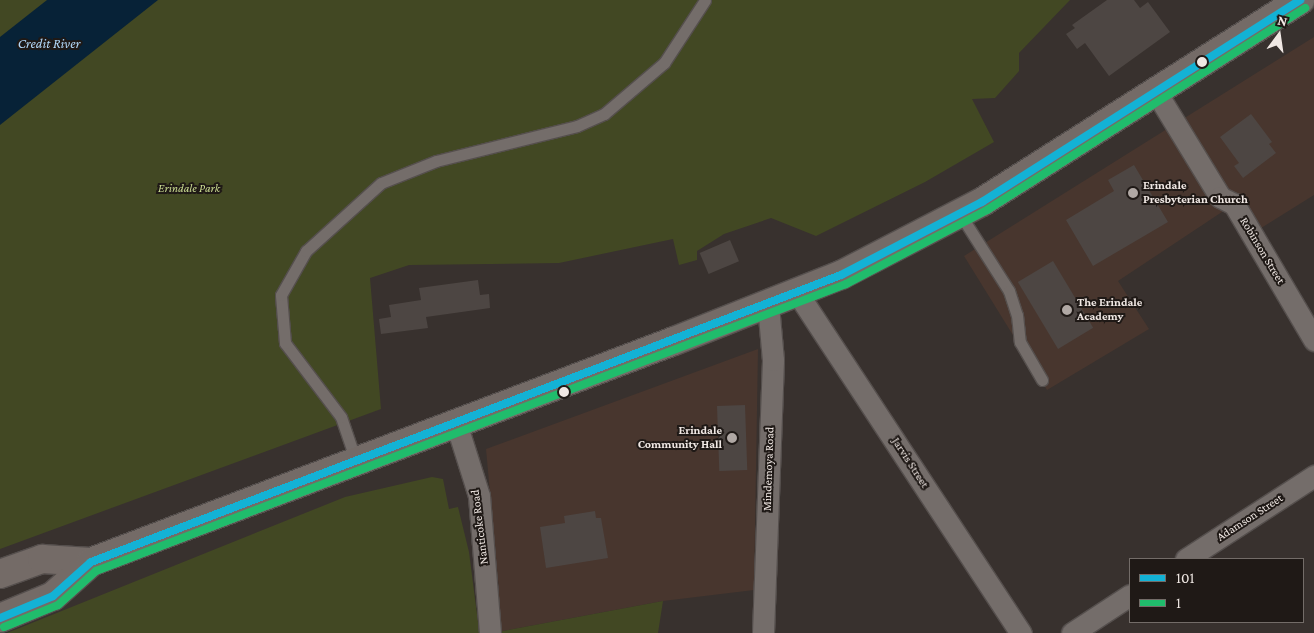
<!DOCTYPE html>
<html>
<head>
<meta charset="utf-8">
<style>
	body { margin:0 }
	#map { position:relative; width:1314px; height:633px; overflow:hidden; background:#38312e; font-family:"Crimson Pro",serif }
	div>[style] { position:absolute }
	.built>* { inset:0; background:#48362e }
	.green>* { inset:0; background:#424823 }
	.water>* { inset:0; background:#072237 }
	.building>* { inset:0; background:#4d4643; transform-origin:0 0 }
	.roads { filter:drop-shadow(1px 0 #554f4d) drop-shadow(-1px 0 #554f4d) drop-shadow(0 1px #554f4d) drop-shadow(0 -1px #554f4d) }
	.lane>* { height:11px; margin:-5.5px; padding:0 5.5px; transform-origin:5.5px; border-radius:5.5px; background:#746d6a }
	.street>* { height:21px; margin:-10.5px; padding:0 10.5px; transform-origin:10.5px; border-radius:10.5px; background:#746d6a }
	.primary>* { height:28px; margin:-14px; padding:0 14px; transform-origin:14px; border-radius:14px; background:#746b67 }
	.bus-1>* { height:8px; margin:-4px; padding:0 4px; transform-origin:4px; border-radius:4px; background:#13b2d5 }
	.bus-2>* { height:8px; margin:-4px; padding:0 4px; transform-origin:4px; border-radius:4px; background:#20bc6c }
	.dots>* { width:14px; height:14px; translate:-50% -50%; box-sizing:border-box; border:2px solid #1f1916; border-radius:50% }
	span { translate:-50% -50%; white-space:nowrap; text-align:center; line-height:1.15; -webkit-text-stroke:4px #1f1916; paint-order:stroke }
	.poi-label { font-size:12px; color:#f0e8e4; font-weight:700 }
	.left { translate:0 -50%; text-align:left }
	.right { translate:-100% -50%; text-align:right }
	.park-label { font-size:12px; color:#cddf93; font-style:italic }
	.street-label { font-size:12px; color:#f0e8e4 }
	.water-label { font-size:14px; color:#b1d7f8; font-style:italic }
	.legend { position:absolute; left:1129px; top:558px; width:175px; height:65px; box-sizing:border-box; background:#1f1916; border:1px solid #736c68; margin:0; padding:6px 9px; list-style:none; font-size:15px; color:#f0e8e4 }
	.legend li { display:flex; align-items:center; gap:10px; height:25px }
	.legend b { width:25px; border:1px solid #736c68 }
	.north { position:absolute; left:1254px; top:10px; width:50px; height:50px; -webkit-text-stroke:4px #1f1916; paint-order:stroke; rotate:14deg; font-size:14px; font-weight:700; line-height:20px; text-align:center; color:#f0e8e4 }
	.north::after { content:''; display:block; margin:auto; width:18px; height:22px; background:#f0e8e4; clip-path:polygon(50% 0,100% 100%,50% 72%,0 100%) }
</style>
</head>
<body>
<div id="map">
	<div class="built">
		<i style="clip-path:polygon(1314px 37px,1314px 195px,1253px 233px,1234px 204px,1118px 281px,1149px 329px,1047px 390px,964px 256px)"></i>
		<i style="clip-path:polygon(758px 349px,754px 590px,663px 601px,498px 632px,499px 590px,486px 449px)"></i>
	</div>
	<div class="green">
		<i style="clip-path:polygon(0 0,1070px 0,1019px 53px,1019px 71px,995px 98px,972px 99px,994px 142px,925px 182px,816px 236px,771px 218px,724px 234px,697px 251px,697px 260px,679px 265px,673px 239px,559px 263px,409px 265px,370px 278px,381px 409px,0 549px)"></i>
		<i style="clip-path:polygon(432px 477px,443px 479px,449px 509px,458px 507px,469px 552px,479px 630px,498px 632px,663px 601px,658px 633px,7px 633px,345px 497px)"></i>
	</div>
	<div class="water">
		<i style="clip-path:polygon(47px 0,158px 0,0 125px,0 37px)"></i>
	</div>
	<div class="building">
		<i style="clip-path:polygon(1107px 0,1134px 0,1140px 8px,1148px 2px,1170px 32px,1109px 76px,1085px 43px,1077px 49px,1066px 34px,1075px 28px,1072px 25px)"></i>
		<i style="clip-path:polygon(1251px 114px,1272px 142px,1269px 144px,1276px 153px,1243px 178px,1234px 166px,1239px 163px,1220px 137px)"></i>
		<i style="clip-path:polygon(1134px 165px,1168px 222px,1093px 266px,1066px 220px,1114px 191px,1108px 180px)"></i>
		<i style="left:730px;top:240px;width:23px;height:33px;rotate:67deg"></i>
		<i style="left:1053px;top:261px;width:78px;height:41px;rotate:59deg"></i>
		<i style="clip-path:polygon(478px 280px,480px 295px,489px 294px,490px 308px,426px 317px,428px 328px,381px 334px,379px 319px,391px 317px,389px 305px,421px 300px,419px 288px)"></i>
		<i style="left:745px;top:405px;width:65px;height:28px;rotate:88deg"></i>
		<i style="clip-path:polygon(595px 511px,596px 518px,601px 518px,608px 558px,546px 568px,540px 527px,565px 523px,564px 516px)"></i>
	</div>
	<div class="roads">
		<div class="lane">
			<i style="left:960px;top:214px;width:91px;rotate:57.5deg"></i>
			<i style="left:1009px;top:291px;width:25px;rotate:72deg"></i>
			<i style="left:1017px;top:315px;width:27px;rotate:84deg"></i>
			<i style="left:1020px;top:342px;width:44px;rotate:59.9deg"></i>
			<i style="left:356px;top:461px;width:46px;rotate:-108.8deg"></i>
			<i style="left:341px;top:417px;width:93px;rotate:-127.1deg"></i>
			<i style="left:285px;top:343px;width:48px;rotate:-94.8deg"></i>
			<i style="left:281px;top:295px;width:51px;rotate:-60.4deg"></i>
			<i style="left:306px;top:251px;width:101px;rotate:-42.2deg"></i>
			<i style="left:381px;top:183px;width:59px;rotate:-21.8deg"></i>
			<i style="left:436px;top:161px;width:145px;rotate:-13.9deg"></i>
			<i style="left:577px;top:126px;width:30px;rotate:-24deg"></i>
			<i style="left:604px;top:114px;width:79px;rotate:-40.4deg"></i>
			<i style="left:664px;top:63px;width:75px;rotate:-56.9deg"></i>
		</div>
		<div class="street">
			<i style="left:1156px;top:92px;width:123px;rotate:58.6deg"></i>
			<i style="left:1220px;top:197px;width:16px;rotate:27deg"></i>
			<i style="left:1234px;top:204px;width:158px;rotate:59.5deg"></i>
			<i style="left:798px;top:294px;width:406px;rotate:56.7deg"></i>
			<i style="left:456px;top:423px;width:77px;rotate:72.5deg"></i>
			<i style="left:479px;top:496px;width:137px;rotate:85.4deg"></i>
			<i style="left:1186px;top:559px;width:153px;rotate:-33deg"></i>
			<i style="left:763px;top:633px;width:273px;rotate:-87.9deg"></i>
			<i style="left:773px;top:360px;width:55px;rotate:-95.2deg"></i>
			<i style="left:1072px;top:633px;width:69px;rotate:-33.2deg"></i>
		</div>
		<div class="primary">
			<i style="left:0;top:574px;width:45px;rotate:-19.7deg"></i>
			<i style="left:42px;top:559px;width:49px;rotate:3.5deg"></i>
			<i style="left:0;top:618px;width:57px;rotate:-22.5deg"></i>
			<i style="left:53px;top:596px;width:51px;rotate:-41.8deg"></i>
			<i style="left:91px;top:562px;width:623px;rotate:-20.76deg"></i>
			<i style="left:674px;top:341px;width:180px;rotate:-21.6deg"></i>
			<i style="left:841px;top:275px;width:159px;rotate:-27.4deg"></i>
			<i style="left:982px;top:202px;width:377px;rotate:-32.4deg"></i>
		</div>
	</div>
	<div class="bus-1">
		<i style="left:0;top:618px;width:57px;rotate:-22.5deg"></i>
		<i style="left:53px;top:596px;width:51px;rotate:-41.8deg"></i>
		<i style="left:91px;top:562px;width:803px;rotate:-20.94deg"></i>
		<i style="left:841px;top:275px;width:159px;rotate:-27.4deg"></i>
		<i style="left:982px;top:202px;width:377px;rotate:-32.4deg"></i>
	</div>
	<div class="bus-2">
		<i style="left:4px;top:627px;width:58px;rotate:-22.2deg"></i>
		<i style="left:58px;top:605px;width:51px;rotate:-41.8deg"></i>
		<i style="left:96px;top:571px;width:803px;rotate:-20.94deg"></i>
		<i style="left:846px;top:284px;width:159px;rotate:-27.7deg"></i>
		<i style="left:987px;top:210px;width:377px;rotate:-32.4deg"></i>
	</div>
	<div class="dots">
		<i style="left:1202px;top:62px;background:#f0e8e4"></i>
		<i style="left:1133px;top:193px;background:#b0a8a4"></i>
		<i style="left:1067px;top:310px;background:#b0a8a4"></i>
		<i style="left:564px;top:392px;background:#f0e8e4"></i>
		<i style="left:732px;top:438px;background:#b0a8a4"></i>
	</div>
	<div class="poi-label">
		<span class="left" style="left:1143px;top:193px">Erindale<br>Presbyterian Church</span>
		<span class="left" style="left:1077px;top:310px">The Erindale<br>Academy</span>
		<span class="right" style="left:722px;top:438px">Erindale<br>Community Hall</span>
	</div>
	<div class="park-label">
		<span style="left:189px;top:189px">Erindale Park</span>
	</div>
	<div class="street-label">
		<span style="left:1262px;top:251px;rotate:59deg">Robinson Street</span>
		<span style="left:910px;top:463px;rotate:57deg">Jarvis Street</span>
		<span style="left:769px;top:469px;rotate:-88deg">Mindemoya Road</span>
		<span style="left:1250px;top:518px;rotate:-33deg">Adamson Street</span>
		<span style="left:480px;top:527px;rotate:-97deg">Nanticoke Road</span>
	</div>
	<div class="water-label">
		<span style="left:49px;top:43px">Credit River</span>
	</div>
	<ul class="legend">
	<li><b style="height:6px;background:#13b2d5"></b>101</li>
	<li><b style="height:6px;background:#20bc6c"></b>1</li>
	</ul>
	<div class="north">N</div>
</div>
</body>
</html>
